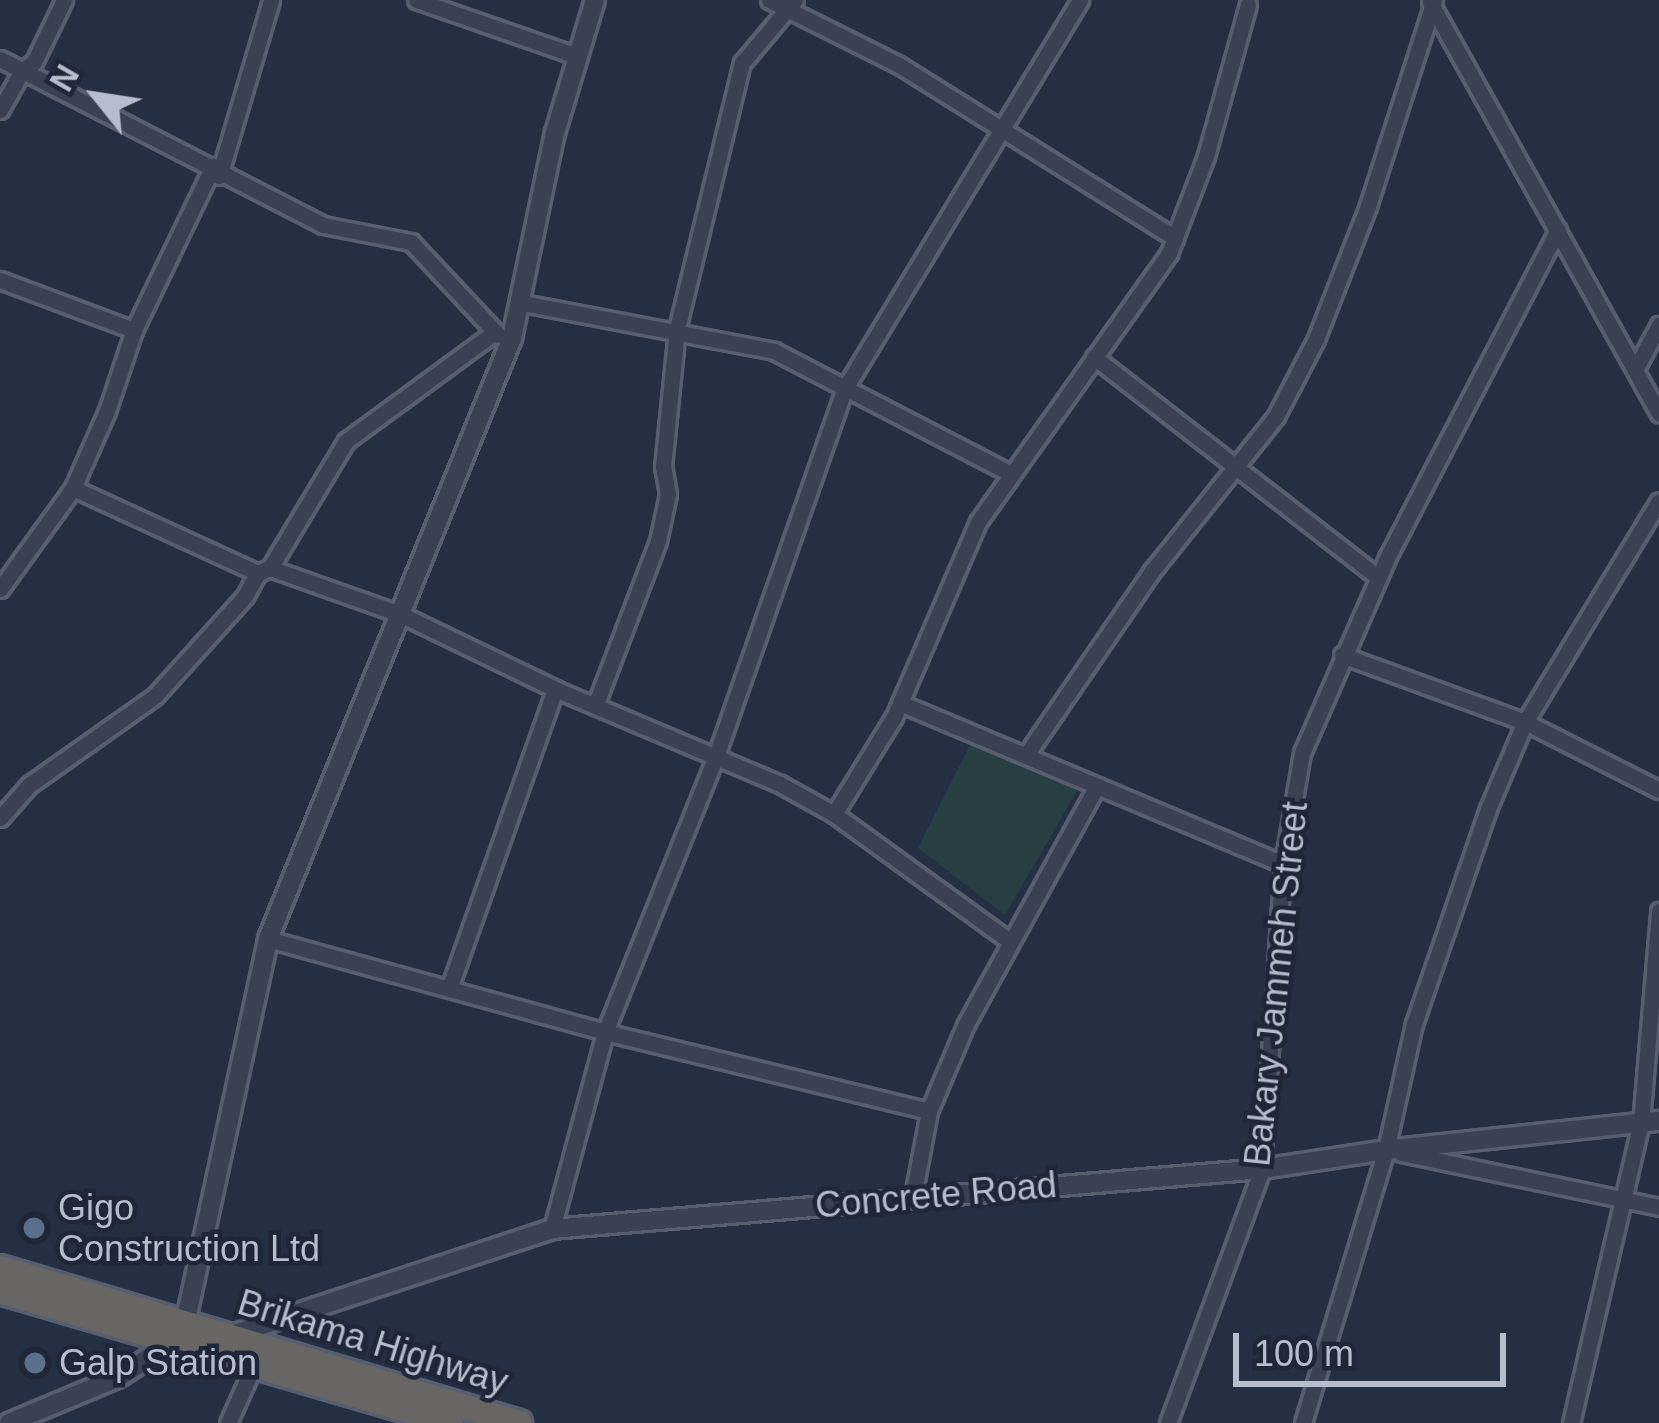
<!DOCTYPE html>
<html>
<head>
<meta charset="utf-8">
<style>
	body { margin:0 }
	#map { position:relative; width:1659px; height:1423px; overflow:hidden; background:#242f43; font-family:Arial,sans-serif }
	div>[style] { position:absolute }
	.green>* { inset:0; background:#273e43 }
	.roads { filter:drop-shadow(3px 0 #575f6f) drop-shadow(-3px 0 #575f6f) drop-shadow(0 3px #575f6f) drop-shadow(0 -3px #575f6f) }
	.minor>* { height:15px; margin:-7.5px; padding:0 7.5px; transform-origin:7.5px; border-radius:7.5px; background:#394152 }
	.tertiary>* { height:18px; margin:-9px; padding:0 9px; transform-origin:9px; border-radius:9px; background:#394152 }
	.trunk>* { height:24px; margin:-12px; padding:0 12px; transform-origin:12px; border-radius:12px; background:#686664 }
	.dots>* { width:33px; height:33px; translate:-50% -50%; box-sizing:border-box; border:6px solid #1e2637; border-radius:50% }
	span { translate:-50% -50%; white-space:nowrap; text-align:center; line-height:1.15; -webkit-text-stroke:9px #1e2637; paint-order:stroke }
	.street-label { font-size:36px; color:#b6bdcc }
	.poi-label { font-size:36px; color:#b6bdcc }
	.left { translate:0 -50%; text-align:left }
	.north { position:absolute; left:36px; top:36px; width:120px; height:120px; -webkit-text-stroke:9px #1e2637; paint-order:stroke; rotate:300deg; font-size:33px; font-weight:700; line-height:48px; text-align:center; color:#b6bdcc }
	.north::after { content:''; display:block; margin:auto; width:42px; height:54px; background:#b6bdcc; clip-path:polygon(50% 0,100% 100%,50% 72%,0 100%) }
	.scale { position:absolute; left:1233px; top:1333px; width:273px; height:54px; box-sizing:border-box; border:6px solid #b6bdcc; border-top:0; padding-left:15px; font-size:36px; line-height:42px; white-space:nowrap; color:#b6bdcc; -webkit-text-stroke:9px #1e2637; paint-order:stroke }
</style>
</head>
<body>
<div id="map">
	<div class="green">
		<i style="clip-path:polygon(973px 739px,1080px 786px,1005px 915px,918px 848px)"></i>
	</div>
	<div class="roads">
		<div class="minor">
			<i style="left:416px;top:0;width:170px;rotate:19.2deg"></i>
			<i style="left:769px;top:0;width:145px;rotate:26.6deg"></i>
			<i style="left:899px;top:65px;width:326px;rotate:32.1deg"></i>
			<i style="left:1430px;top:2px;width:471px;rotate:60.9deg"></i>
			<i style="left:0;top:59px;width:363px;rotate:27.2deg"></i>
			<i style="left:323px;top:225px;width:90px;rotate:10.9deg"></i>
			<i style="left:411px;top:242px;width:127px;rotate:46.9deg"></i>
			<i style="left:0;top:110px;width:45px;rotate:-60.6deg"></i>
			<i style="left:22px;top:71px;width:15px;rotate:-37deg"></i>
			<i style="left:34px;top:62px;width:69px;rotate:-64.2deg"></i>
			<i style="left:219px;top:176px;width:184px;rotate:-73.5deg"></i>
			<i style="left:0;top:280px;width:143px;rotate:20.5deg"></i>
			<i style="left:523px;top:303px;width:256px;rotate:10.8deg"></i>
			<i style="left:774px;top:351px;width:265px;rotate:27.4deg"></i>
			<i style="left:1094px;top:357px;width:359px;rotate:37.8deg"></i>
			<i style="left:1636px;top:368px;width:49px;rotate:-61.9deg"></i>
			<i style="left:73px;top:488px;width:204px;rotate:24.7deg"></i>
			<i style="left:270px;top:568px;width:138px;rotate:19.5deg"></i>
			<i style="left:400px;top:614px;width:172px;rotate:25.8deg"></i>
			<i style="left:555px;top:689px;width:244px;rotate:22.9deg"></i>
			<i style="left:780px;top:784px;width:62px;rotate:29.1deg"></i>
			<i style="left:834px;top:814px;width:215px;rotate:35.9deg"></i>
			<i style="left:0;top:589px;width:125px;rotate:-54.1deg"></i>
			<i style="left:73px;top:488px;width:84px;rotate:-66.2deg"></i>
			<i style="left:107px;top:411px;width:85px;rotate:-71.6deg"></i>
			<i style="left:134px;top:330px;width:182px;rotate:-64.3deg"></i>
			<i style="left:1342px;top:655px;width:195px;rotate:20.1deg"></i>
			<i style="left:1525px;top:722px;width:150px;rotate:26.9deg"></i>
			<i style="left:900px;top:703px;width:415px;rotate:22.8deg"></i>
			<i style="left:595px;top:706px;width:177px;rotate:-69.1deg"></i>
			<i style="left:658px;top:541px;width:48px;rotate:-78deg"></i>
			<i style="left:668px;top:494px;width:27px;rotate:-100deg"></i>
			<i style="left:663px;top:467px;width:139px;rotate:-84.2deg"></i>
			<i style="left:677px;top:329px;width:274px;rotate:-76.3deg"></i>
			<i style="left:742px;top:63px;width:82px;rotate:-49.9deg"></i>
			<i style="left:1026px;top:755px;width:223px;rotate:-55.6deg"></i>
			<i style="left:1152px;top:571px;width:198px;rotate:-51.3deg"></i>
			<i style="left:1276px;top:416px;width:87px;rotate:-62.5deg"></i>
			<i style="left:1316px;top:339px;width:143px;rotate:-68.6deg"></i>
			<i style="left:1368px;top:206px;width:216px;rotate:-72.2deg"></i>
			<i style="left:834px;top:814px;width:114px;rotate:-58.3deg"></i>
			<i style="left:894px;top:717px;width:212px;rotate:-66.7deg"></i>
			<i style="left:978px;top:522px;width:330px;rotate:-54.6deg"></i>
			<i style="left:1169px;top:253px;width:104px;rotate:-69.1deg"></i>
			<i style="left:1206px;top:156px;width:157px;rotate:-74.5deg"></i>
			<i style="left:0;top:818px;width:44px;rotate:-48.7deg"></i>
			<i style="left:29px;top:785px;width:154px;rotate:-35.2deg"></i>
			<i style="left:155px;top:696px;width:135px;rotate:-48deg"></i>
			<i style="left:245px;top:596px;width:26px;rotate:-61deg"></i>
			<i style="left:258px;top:573px;width:13px;rotate:-23deg"></i>
			<i style="left:270px;top:568px;width:148px;rotate:-59.1deg"></i>
			<i style="left:346px;top:441px;width:181px;rotate:-36.2deg"></i>
			<i style="left:268px;top:939px;width:350px;rotate:15.4deg"></i>
			<i style="left:605px;top:1032px;width:333px;rotate:13.7deg"></i>
			<i style="left:450px;top:986px;width:315px;rotate:-70.5deg"></i>
			<i style="left:1401px;top:1153px;width:264px;rotate:11.8deg"></i>
			<i style="left:913px;top:1196px;width:86px;rotate:-79.3deg"></i>
			<i style="left:929px;top:1111px;width:95px;rotate:-67deg"></i>
			<i style="left:966px;top:1024px;width:269px;rotate:-61.2deg"></i>
			<i style="left:552px;top:1229px;width:204px;rotate:-74.9deg"></i>
			<i style="left:605px;top:1032px;width:301px;rotate:-68.1deg"></i>
			<i style="left:717px;top:753px;width:387px;rotate:-70.7deg"></i>
			<i style="left:845px;top:388px;width:454px;rotate:-58.8deg"></i>
			<i style="left:228px;top:1423px;width:66px;rotate:-65.8deg"></i>
			<i style="left:1168px;top:1423px;width:271px;rotate:-69.7deg"></i>
			<i style="left:1262px;top:1169px;width:306px;rotate:-86.1deg"></i>
			<i style="left:1283px;top:864px;width:113px;rotate:-80.3deg"></i>
			<i style="left:1302px;top:753px;width:213px;rotate:-66.4deg"></i>
			<i style="left:1387px;top:558px;width:370px;rotate:-62.5deg"></i>
			<i style="left:1303px;top:1423px;width:285px;rotate:-73.1deg"></i>
			<i style="left:1386px;top:1150px;width:129px;rotate:-77.5deg"></i>
			<i style="left:1414px;top:1024px;width:227px;rotate:-71deg"></i>
			<i style="left:1488px;top:809px;width:95px;rotate:-67deg"></i>
			<i style="left:1525px;top:722px;width:258px;rotate:-58.8deg"></i>
			<i style="left:1571px;top:1423px;width:308px;rotate:-76.9deg"></i>
			<i style="left:1641px;top:1123px;width:213px;rotate:-85.1deg"></i>
		</div>
		<div class="tertiary">
			<i style="left:185px;top:1324px;width:394px;rotate:-77.8deg"></i>
			<i style="left:268px;top:939px;width:649px;rotate:-67.9deg"></i>
			<i style="left:512px;top:338px;width:209px;rotate:-78.2deg"></i>
			<i style="left:555px;top:133px;width:139px;rotate:-73.3deg"></i>
			<i style="left:229px;top:1336px;width:340px;rotate:-18.3deg"></i>
			<i style="left:552px;top:1229px;width:713px;rotate:-4.83deg"></i>
			<i style="left:1262px;top:1169px;width:125px;rotate:-8.7deg"></i>
			<i style="left:1386px;top:1150px;width:275px;rotate:-6.1deg"></i>
			<i style="left:9px;top:1423px;width:119px;rotate:-22.7deg"></i>
			<i style="left:119px;top:1377px;width:64px;rotate:-32.9deg"></i>
		</div>
		<div class="trunk">
			<i style="left:0;top:1268px;width:542px;rotate:16.63deg"></i>
			<i style="left:0;top:1291px;width:469px;rotate:16.3deg"></i>
		</div>
	</div>
	<div class="dots">
		<i style="left:34px;top:1228px;background:#5c6f8a"></i>
		<i style="left:35px;top:1363px;background:#5c6f8a"></i>
	</div>
	<div class="street-label">
		<span style="left:1276px;top:984px;rotate:-84deg">Bakary Jammeh Street</span>
		<span style="left:936px;top:1195px;rotate:-5deg">Concrete Road</span>
		<span style="left:373px;top:1342px;rotate:17deg">Brikama Highway</span>
	</div>
	<div class="poi-label">
		<span class="left" style="left:58px;top:1228px">Gigo<br>Construction Ltd</span>
		<span class="left" style="left:59px;top:1363px">Galp Station</span>
	</div>
	<div class="north">N</div>
	<div class="scale">100 m</div>
</div>
</body>
</html>
